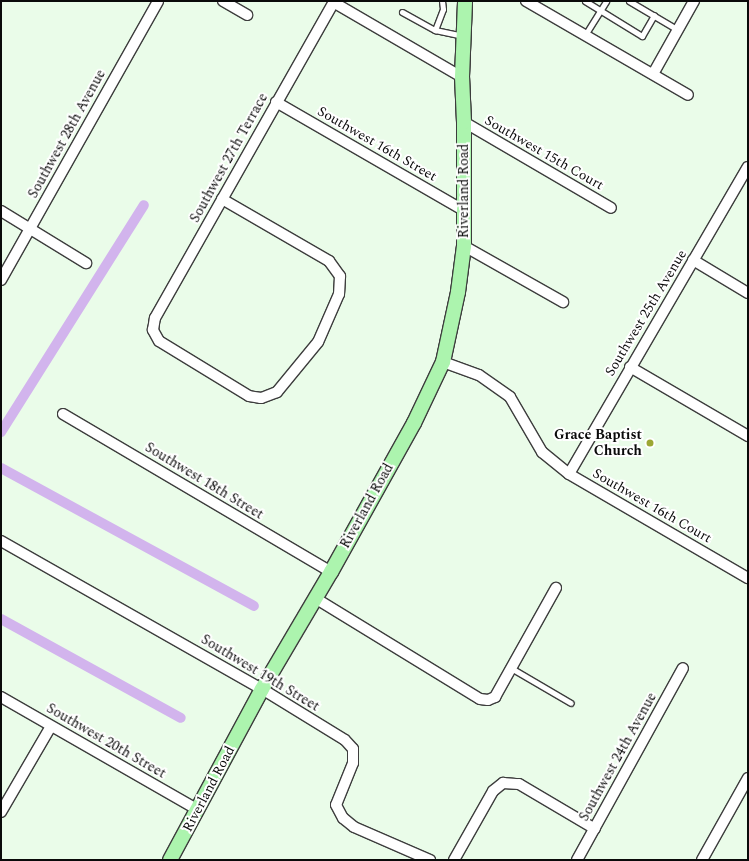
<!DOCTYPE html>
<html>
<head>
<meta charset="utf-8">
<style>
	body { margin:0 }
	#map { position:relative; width:749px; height:861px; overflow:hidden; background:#eafce9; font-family:Spectral,serif }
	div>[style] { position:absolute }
	.canal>* { height:10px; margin:-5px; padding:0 5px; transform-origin:5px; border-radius:5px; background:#d2b4ed }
	.roads { filter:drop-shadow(1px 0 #3d3d3d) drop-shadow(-1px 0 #3d3d3d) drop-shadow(0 1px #3d3d3d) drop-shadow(0 -1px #3d3d3d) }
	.lane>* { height:5px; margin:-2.5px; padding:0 2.5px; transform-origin:2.5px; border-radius:2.5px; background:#fff }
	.street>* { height:10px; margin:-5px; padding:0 5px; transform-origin:5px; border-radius:5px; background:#fff }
	.secondary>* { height:14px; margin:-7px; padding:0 7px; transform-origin:7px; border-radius:7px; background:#acf4ae }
	.dots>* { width:11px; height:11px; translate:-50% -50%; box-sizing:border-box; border:2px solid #fff; border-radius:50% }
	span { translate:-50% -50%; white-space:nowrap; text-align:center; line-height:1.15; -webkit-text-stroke:4px #fff; paint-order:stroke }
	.street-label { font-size:14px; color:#0a0a0a }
	.poi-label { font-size:14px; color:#0a0a0a; font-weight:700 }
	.right { translate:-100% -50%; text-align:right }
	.frame { position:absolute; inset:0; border:2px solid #0a0a0a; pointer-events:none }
</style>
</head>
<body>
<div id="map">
	<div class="canal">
		<i style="left:1px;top:432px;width:268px;rotate:-57.8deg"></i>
		<i style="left:1px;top:468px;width:288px;rotate:28.6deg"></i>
		<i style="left:1px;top:619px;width:205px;rotate:28.8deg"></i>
	</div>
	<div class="roads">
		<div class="lane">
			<i style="left:585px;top:1px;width:67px;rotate:31.6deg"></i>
			<i style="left:642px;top:36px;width:24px;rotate:-60deg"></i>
			<i style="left:629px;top:1px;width:57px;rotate:30.6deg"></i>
			<i style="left:402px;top:12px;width:38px;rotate:29deg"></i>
			<i style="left:435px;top:30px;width:22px;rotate:-69deg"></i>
			<i style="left:443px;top:9px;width:8px;rotate:-97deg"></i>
			<i style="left:435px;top:30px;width:29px;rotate:12deg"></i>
			<i style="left:585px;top:35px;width:40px;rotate:-58deg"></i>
			<i style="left:511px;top:668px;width:69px;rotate:30.3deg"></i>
		</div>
		<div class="street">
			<i style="left:223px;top:1px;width:28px;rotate:30deg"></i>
			<i style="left:526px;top:1px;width:187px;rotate:30.1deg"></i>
			<i style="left:333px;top:2px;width:149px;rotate:30.2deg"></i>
			<i style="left:653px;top:74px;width:84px;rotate:-60.7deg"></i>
			<i style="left:276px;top:102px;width:216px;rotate:30deg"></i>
			<i style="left:464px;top:122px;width:170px;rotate:30.3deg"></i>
			<i style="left:222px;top:199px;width:124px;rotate:30.1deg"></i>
			<i style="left:329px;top:261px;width:19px;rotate:54deg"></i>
			<i style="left:340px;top:276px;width:18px;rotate:93deg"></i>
			<i style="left:339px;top:294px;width:52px;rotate:113.6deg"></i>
			<i style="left:318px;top:342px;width:65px;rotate:129.4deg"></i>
			<i style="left:277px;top:392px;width:17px;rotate:159deg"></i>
			<i style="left:261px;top:398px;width:12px;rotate:-171deg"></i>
			<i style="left:249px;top:396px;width:105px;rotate:-148.6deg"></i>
			<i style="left:159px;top:341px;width:13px;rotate:-119deg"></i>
			<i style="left:153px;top:330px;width:12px;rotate:-81deg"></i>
			<i style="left:155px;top:318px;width:364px;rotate:-60.5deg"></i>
			<i style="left:1px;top:211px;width:100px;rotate:31.5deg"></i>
			<i style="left:464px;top:246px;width:114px;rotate:29.5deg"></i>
			<i style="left:693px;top:260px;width:64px;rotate:31deg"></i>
			<i style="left:1px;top:280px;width:320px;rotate:-60.6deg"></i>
			<i style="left:443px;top:362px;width:38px;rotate:20deg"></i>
			<i style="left:479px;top:375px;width:38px;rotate:35deg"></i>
			<i style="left:510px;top:397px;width:64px;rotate:59.8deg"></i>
			<i style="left:542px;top:452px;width:35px;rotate:39deg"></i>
			<i style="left:569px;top:474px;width:207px;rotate:30.2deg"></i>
			<i style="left:630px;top:367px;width:137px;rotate:30.3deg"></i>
			<i style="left:63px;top:414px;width:311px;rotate:30.5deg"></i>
			<i style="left:569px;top:474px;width:355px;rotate:-59.8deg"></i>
			<i style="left:1px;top:541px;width:300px;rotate:29.6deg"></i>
			<i style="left:262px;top:689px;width:97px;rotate:31.6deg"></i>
			<i style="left:345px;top:740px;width:12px;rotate:48deg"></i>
			<i style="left:353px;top:749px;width:14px;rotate:90deg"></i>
			<i style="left:353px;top:763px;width:45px;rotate:112deg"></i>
			<i style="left:336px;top:805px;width:15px;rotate:62deg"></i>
			<i style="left:343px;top:818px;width:14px;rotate:39deg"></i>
			<i style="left:354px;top:827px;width:83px;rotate:23.5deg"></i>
			<i style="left:315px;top:598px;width:193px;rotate:31.5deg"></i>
			<i style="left:480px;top:699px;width:8px;rotate:7deg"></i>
			<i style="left:488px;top:700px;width:8px;rotate:-23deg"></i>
			<i style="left:495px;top:697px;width:125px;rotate:-60.8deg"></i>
			<i style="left:1px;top:697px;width:227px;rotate:29.8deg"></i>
			<i style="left:1px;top:812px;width:99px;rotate:-59.8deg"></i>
			<i style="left:454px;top:860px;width:79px;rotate:-60.5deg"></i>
			<i style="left:493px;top:791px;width:13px;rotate:-39deg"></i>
			<i style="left:503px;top:783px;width:16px;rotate:4deg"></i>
			<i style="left:519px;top:784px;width:88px;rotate:30.6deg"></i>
			<i style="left:577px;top:860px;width:219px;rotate:-61.1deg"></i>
			<i style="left:702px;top:860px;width:94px;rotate:-60.7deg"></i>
		</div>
		<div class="secondary">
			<i style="left:170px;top:860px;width:194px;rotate:-61.7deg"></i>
			<i style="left:262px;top:689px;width:136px;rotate:-59.5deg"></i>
			<i style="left:331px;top:572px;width:171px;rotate:-60.9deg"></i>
			<i style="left:414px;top:423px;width:68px;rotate:-64.6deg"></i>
			<i style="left:443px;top:362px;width:72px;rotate:-77.9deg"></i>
			<i style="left:458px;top:292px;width:46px;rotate:-82.6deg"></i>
			<i style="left:464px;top:246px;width:124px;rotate:-90deg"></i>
			<i style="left:464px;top:122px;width:45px;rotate:-92.5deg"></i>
			<i style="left:462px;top:77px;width:76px;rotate:-87.7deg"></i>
		</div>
	</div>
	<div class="dots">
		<i style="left:650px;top:443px;background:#9ca734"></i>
	</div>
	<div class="street-label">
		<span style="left:67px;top:134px;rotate:-61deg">Southwest 28th Avenue</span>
		<span style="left:377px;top:144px;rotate:30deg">Southwest 16th Street</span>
		<span style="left:544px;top:153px;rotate:30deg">Southwest 15th Court</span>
		<span style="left:229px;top:158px;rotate:-61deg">Southwest 27th Terrace</span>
		<span style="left:464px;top:191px;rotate:-90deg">Riverland Road</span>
		<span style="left:646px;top:313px;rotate:-59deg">Southwest 25th Avenue</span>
		<span style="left:204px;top:481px;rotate:31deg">Southwest 18th Street</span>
		<span style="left:367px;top:506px;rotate:-61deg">Riverland Road</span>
		<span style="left:652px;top:506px;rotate:30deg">Southwest 16th Court</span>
		<span style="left:260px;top:673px;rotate:31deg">Southwest 19th Street</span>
		<span style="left:106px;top:741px;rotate:30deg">Southwest 20th Street</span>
		<span style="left:618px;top:757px;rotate:-61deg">Southwest 24th Avenue</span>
		<span style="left:209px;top:789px;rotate:-62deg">Riverland Road</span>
	</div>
	<div class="poi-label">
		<span class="right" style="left:642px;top:443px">Grace Baptist<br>Church</span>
	</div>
	<div class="frame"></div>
</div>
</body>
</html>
